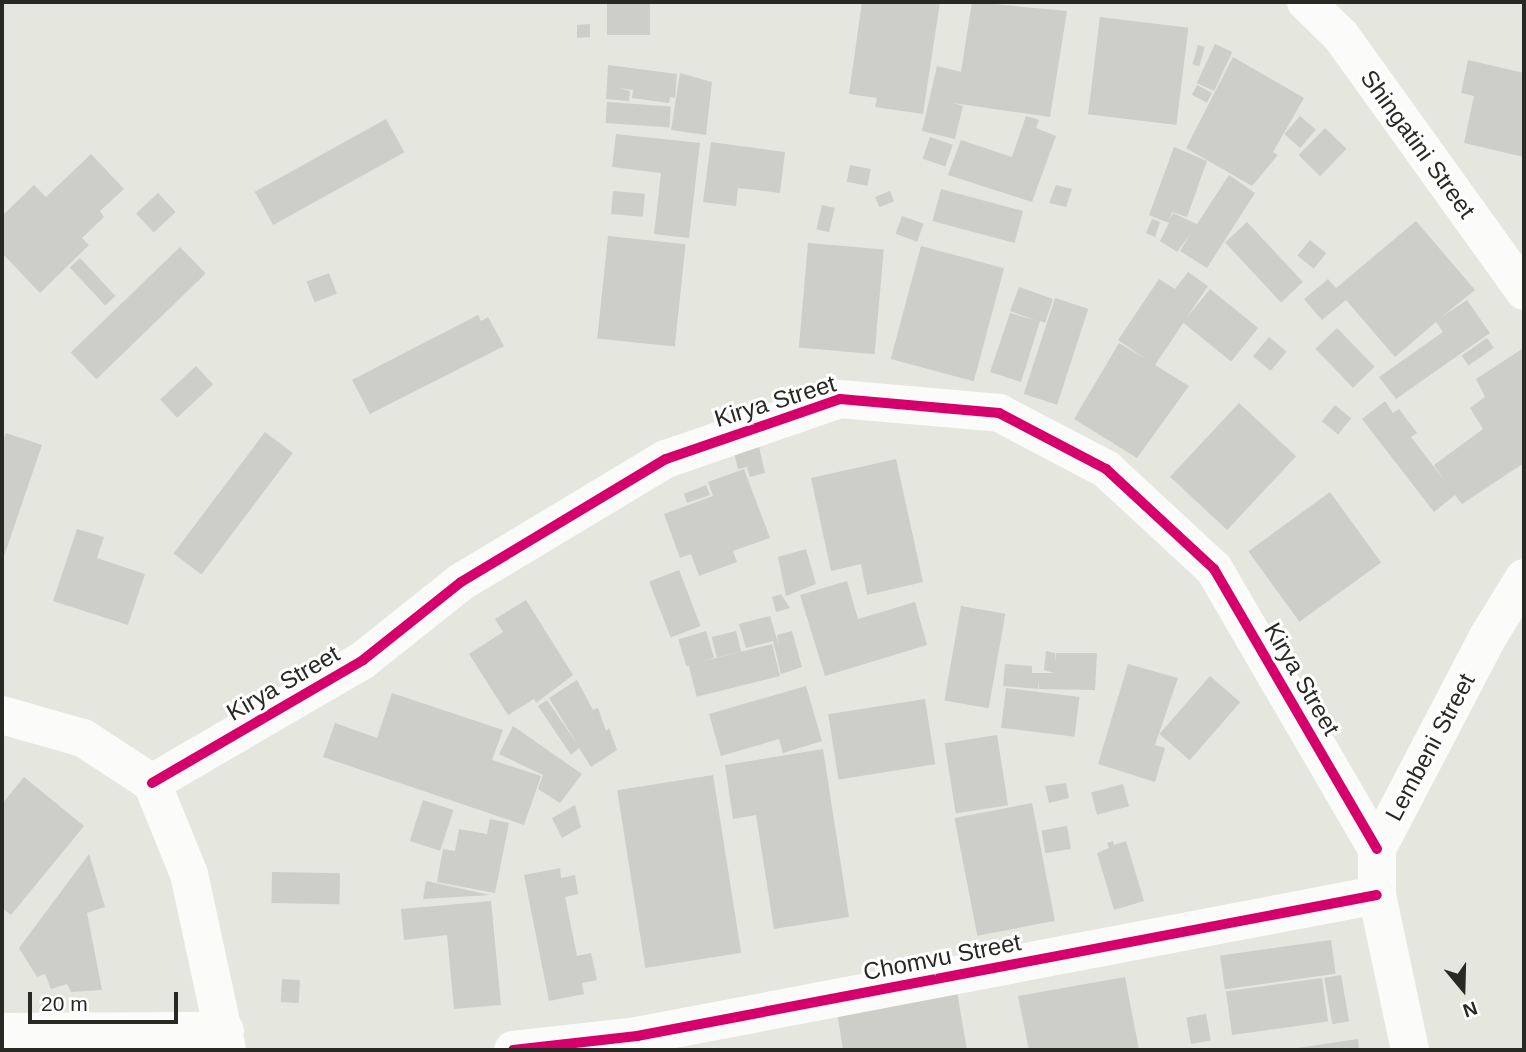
<!DOCTYPE html>
<html>
<head>
<meta charset="utf-8">
<style>
	body { margin:0 }
	#map { position:relative; width:1526px; height:1052px; overflow:hidden; background:#e5e6dd; font-family:Helvetica,sans-serif }
	div>[style] { position:absolute }
	.building>* { inset:0; background:#cdcec7; transform-origin:0 0 }
	.minor>* { height:38px; margin:-19px; padding:0 19px; transform-origin:19px; border-radius:19px; background:#fbfbfa }
	.cycleway>* { height:10px; margin:-5px; padding:0 5px; transform-origin:5px; border-radius:5px; background:#d6006c }
	span { translate:-50% -50%; white-space:nowrap; text-align:center; line-height:1.15; -webkit-text-stroke:6px #fff; paint-order:stroke }
	.street-label { font-size:24px; color:#282923 }
	.frame { position:absolute; inset:0; border:4px solid #282923; pointer-events:none }
	.north { position:absolute; left:1428px; top:954px; width:70px; height:70px; -webkit-text-stroke:5px #fff; paint-order:stroke; rotate:161deg; font-size:19px; font-weight:700; line-height:28px; text-align:center; color:#282923 }
	.north::after { content:''; display:block; margin:auto; width:24px; height:32px; background:#282923; clip-path:polygon(50% 0,100% 100%,50% 72%,0 100%) }
	.scale { position:absolute; left:28px; top:992px; width:150px; height:32px; box-sizing:border-box; border:4px solid #282923; border-top:0; padding-left:9px; font-size:21px; line-height:24px; white-space:nowrap; color:#282923; -webkit-text-stroke:5px #fff; paint-order:stroke }
</style>
</head>
<body>
<div id="map">
	<div class="building">
		<i style="left:607px;top:2px;width:43px;height:33px"></i>
		<i style="clip-path:polygon(862px 2px,940px 2px,923px 114px,875px 107px,877px 98px,849px 94px)"></i>
		<i style="clip-path:polygon(972px 2px,1067px 11px,1050px 117px,953px 103px,963px 106px,955px 139px,922px 131px,937px 66px,961px 72px)"></i>
		<i style="left:1100px;top:17px;width:89px;height:98px;rotate:7deg"></i>
		<i style="clip-path:polygon(590px 24px,590px 37px,577px 38px,577px 25px)"></i>
		<i style="left:1215px;top:44px;width:19px;height:43px;rotate:25deg"></i>
		<i style="left:1198px;top:45px;width:7px;height:20px;rotate:16deg"></i>
		<i style="clip-path:polygon(1233px 57px,1304px 98px,1273px 152px,1278px 155px,1252px 186px,1186px 148px)"></i>
		<i style="clip-path:polygon(1468px 60px,1524px 73px,1524px 157px,1464px 143px,1474px 96px,1461px 93px)"></i>
		<i style="clip-path:polygon(608px 65px,677px 74px,675px 98px,670px 97px,669px 103px,632px 98px,633px 90px,619px 88px,630px 91px,629px 101px,606px 99px)"></i>
		<i style="clip-path:polygon(680px 73px,712px 82px,706px 135px,671px 130px)"></i>
		<i style="left:1197px;top:85px;width:17px;height:11px;rotate:28deg"></i>
		<i style="left:607px;top:102px;width:64px;height:21px;rotate:4deg"></i>
		<i style="clip-path:polygon(1026px 116px,1039px 120px,1036px 128px,1056px 136px,1032px 202px,948px 175px,961px 140px,1012px 157px)"></i>
		<i style="left:1300px;top:116px;width:21px;height:24px;rotate:41deg"></i>
		<i style="left:386px;top:119px;width:38px;height:150px;rotate:61deg"></i>
		<i style="left:1325px;top:128px;width:30px;height:38px;rotate:44deg"></i>
		<i style="clip-path:polygon(616px 134px,700px 143px,689px 238px,654px 234px,661px 173px,612px 167px)"></i>
		<i style="left:930px;top:137px;width:24px;height:23px;rotate:19deg"></i>
		<i style="clip-path:polygon(711px 142px,785px 152px,780px 193px,738px 188px,736px 206px,703px 202px)"></i>
		<i style="clip-path:polygon(1174px 147px,1207px 161px,1187px 217px,1172px 212px,1169px 220px,1173px 213px,1197px 224px,1229px 175px,1255px 193px,1207px 268px,1180px 251px,1191px 233px,1177px 252px,1160px 241px,1169px 223px,1149px 215px)"></i>
		<i style="clip-path:polygon(91px 154px,124px 189px,100px 211px,104px 217px,82px 238px,89px 245px,40px 293px,2px 253px,2px 216px,34px 185px,46px 197px)"></i>
		<i style="left:850px;top:165px;width:21px;height:17px;rotate:11deg"></i>
		<i style="clip-path:polygon(1056px 185px,1072px 189px,1066px 207px,1049px 203px)"></i>
		<i style="left:941px;top:189px;width:85px;height:33px;rotate:15deg"></i>
		<i style="left:613px;top:191px;width:32px;height:23px;rotate:5deg"></i>
		<i style="left:890px;top:191px;width:11px;height:16px;rotate:68deg"></i>
		<i style="left:158px;top:193px;width:26px;height:30px;rotate:47deg"></i>
		<i style="left:822px;top:205px;width:13px;height:25px;rotate:13deg"></i>
		<i style="left:902px;top:216px;width:23px;height:19px;rotate:20deg"></i>
		<i style="clip-path:polygon(1152px 219px,1160px 222px,1155px 237px,1146px 233px)"></i>
		<i style="clip-path:polygon(1416px 221px,1475px 290px,1440px 318px,1467px 300px,1490px 333px,1396px 399px,1379px 377px,1443px 332px,1436px 322px,1395px 357px,1346px 300px,1322px 320px,1304px 299px,1328px 279px,1336px 288px)"></i>
		<i style="left:1247px;top:222px;width:82px;height:30px;rotate:47deg"></i>
		<i style="left:608px;top:236px;width:78px;height:103px;rotate:6deg"></i>
		<i style="left:1310px;top:240px;width:21px;height:20px;rotate:39deg"></i>
		<i style="left:808px;top:243px;width:76px;height:105px;rotate:5deg"></i>
		<i style="left:921px;top:246px;width:86px;height:117px;rotate:15deg"></i>
		<i style="left:180px;top:247px;width:37px;height:152px;rotate:46deg"></i>
		<i style="left:80px;top:258px;width:52px;height:14px;rotate:47deg"></i>
		<i style="clip-path:polygon(1188px 272px,1208px 286px,1155px 365px,1189px 386px,1137px 458px,1074px 419px,1119px 343px,1147px 360px,1118px 340px,1159px 279px,1175px 289px)"></i>
		<i style="left:329px;top:273px;width:22px;height:24px;rotate:69deg"></i>
		<i style="clip-path:polygon(1019px 287px,1053px 299px,1045px 323px,1040px 321px,1021px 382px,990px 372px,1010px 313px,1037px 321px,1010px 311px)"></i>
		<i style="left:1210px;top:289px;width:62px;height:43px;rotate:39deg"></i>
		<i style="left:1055px;top:298px;width:35px;height:101px;rotate:18deg"></i>
		<i style="clip-path:polygon(478px 315px,481px 321px,488px 317px,504px 346px,370px 414px,352px 380px)"></i>
		<i style="left:1337px;top:328px;width:54px;height:30px;rotate:46deg"></i>
		<i style="left:1269px;top:337px;width:23px;height:25px;rotate:40deg"></i>
		<i style="left:1487px;top:338px;width:12px;height:31px;rotate:55deg"></i>
		<i style="clip-path:polygon(1522px 349px,1524px 463px,1462px 504px,1455px 495px,1434px 512px,1362px 419px,1385px 401px,1393px 413px,1399px 409px,1417px 433px,1411px 437px,1445px 481px,1434px 465px,1483px 429px,1470px 408px,1485px 397px,1476px 379px)"></i>
		<i style="left:196px;top:366px;width:25px;height:49px;rotate:47deg"></i>
		<i style="left:1239px;top:403px;width:78px;height:101px;rotate:43deg"></i>
		<i style="left:1335px;top:405px;width:21px;height:21px;rotate:39deg"></i>
		<i style="left:265px;top:432px;width:35px;height:152px;rotate:37deg"></i>
		<i style="clip-path:polygon(6px 433px,42px 445px,2px 562px,2px 444px)"></i>
		<i style="clip-path:polygon(759px 447px,765px 473px,750px 477px,747px 468px,752px 466px,738px 469px,734px 453px)"></i>
		<i style="clip-path:polygon(896px 459px,923px 582px,867px 595px,861px 564px,831px 571px,811px 478px)"></i>
		<i style="clip-path:polygon(744px 469px,770px 538px,733px 551px,737px 562px,699px 576px,691px 554px,680px 558px,664px 514px,713px 496px,708px 482px)"></i>
		<i style="clip-path:polygon(706px 485px,710px 495px,687px 503px,684px 494px)"></i>
		<i style="left:1330px;top:492px;width:87px;height:101px;rotate:54deg"></i>
		<i style="clip-path:polygon(77px 529px,104px 537px,97px 558px,145px 574px,128px 625px,53px 601px)"></i>
		<i style="clip-path:polygon(806px 549px,816px 584px,786px 596px,778px 557px)"></i>
		<i style="left:679px;top:570px;width:60px;height:32px;rotate:69deg"></i>
		<i style="clip-path:polygon(847px 581px,858px 619px,915px 602px,927px 645px,825px 676px,800px 595px)"></i>
		<i style="clip-path:polygon(781px 594px,790px 608px,776px 612px,772px 597px)"></i>
		<i style="clip-path:polygon(526px 600px,573px 675px,536px 703px,534px 699px,508px 715px,469px 654px,503px 632px,495px 619px)"></i>
		<i style="left:961px;top:606px;width:45px;height:96px;rotate:10deg"></i>
		<i style="clip-path:polygon(770px 616px,779px 646px,777px 635px,792px 631px,802px 667px,781px 674px,773px 641px,746px 648px,739px 624px)"></i>
		<i style="left:706px;top:631px;width:28px;height:29px;rotate:73deg"></i>
		<i style="left:736px;top:631px;width:21px;height:25px;rotate:76deg"></i>
		<i style="left:772px;top:644px;width:33px;height:86px;rotate:76deg"></i>
		<i style="clip-path:polygon(1046px 651px,1055px 653px,1055px 663px,1056px 653px,1097px 653px,1095px 690px,1039px 689px,1039px 680px,1038px 689px,1003px 686px,1005px 664px,1032px 666px,1032px 673px,1054px 673px,1044px 670px)"></i>
		<i style="clip-path:polygon(1128px 664px,1178px 678px,1155px 745px,1165px 748px,1155px 782px,1098px 764px)"></i>
		<i style="left:1210px;top:676px;width:40px;height:77px;rotate:41deg"></i>
		<i style="clip-path:polygon(577px 680px,593px 710px,598px 708px,606px 731px,609px 728px,617px 750px,591px 767px,579px 748px,571px 755px,538px 706px,547px 700px,578px 745px,549px 698px)"></i>
		<i style="clip-path:polygon(806px 686px,822px 741px,783px 753px,779px 739px,721px 756px,709px 714px)"></i>
		<i style="left:1006px;top:688px;width:74px;height:40px;rotate:7deg"></i>
		<i style="clip-path:polygon(392px 693px,503px 730px,492px 760px,541px 776px,524px 825px,323px 757px,335px 723px,377px 738px)"></i>
		<i style="left:925px;top:699px;width:66px;height:98px;rotate:81deg"></i>
		<i style="clip-path:polygon(513px 726px,582px 774px,560px 803px,538px 789px,543px 775px,499px 754px)"></i>
		<i style="left:997px;top:735px;width:71px;height:53px;rotate:81deg"></i>
		<i style="clip-path:polygon(823px 749px,849px 917px,774px 929px,756px 815px,733px 819px,725px 765px)"></i>
		<i style="left:713px;top:775px;width:180px;height:97px;rotate:81deg"></i>
		<i style="clip-path:polygon(24px 777px,84px 826px,11px 915px,2px 908px,2px 804px)"></i>
		<i style="clip-path:polygon(1066px 783px,1069px 798px,1049px 803px,1045px 786px)"></i>
		<i style="left:1123px;top:784px;width:23px;height:33px;rotate:75deg"></i>
		<i style="left:423px;top:800px;width:32px;height:43px;rotate:18deg"></i>
		<i style="left:1032px;top:803px;width:120px;height:79px;rotate:79deg"></i>
		<i style="clip-path:polygon(575px 805px,581px 827px,562px 838px,552px 818px)"></i>
		<i style="clip-path:polygon(490px 819px,509px 823px,495px 893px,437px 882px,443px 849px,455px 851px,459px 829px,487px 834px)"></i>
		<i style="left:1067px;top:826px;width:23px;height:26px;rotate:80deg"></i>
		<i style="clip-path:polygon(1113px 841px,1114px 845px,1126px 841px,1144px 901px,1114px 910px,1097px 853px,1109px 848px,1107px 843px)"></i>
		<i style="clip-path:polygon(89px 854px,105px 907px,87px 913px,102px 990px,71px 992px,67px 984px,51px 989px,45px 974px,37px 977px,19px 948px)"></i>
		<i style="clip-path:polygon(560px 868px,561px 878px,575px 875px,578px 894px,565px 897px,577px 956px,591px 953px,597px 980px,582px 983px,584px 994px,549px 1001px,524px 875px)"></i>
		<i style="left:272px;top:872px;width:68px;height:31px;rotate:1deg"></i>
		<i style="clip-path:polygon(426px 881px,490px 895px,423px 899px)"></i>
		<i style="clip-path:polygon(491px 901px,501px 1005px,454px 1009px,447px 935px,404px 940px,401px 909px)"></i>
		<i style="left:1331px;top:940px;width:34px;height:112px;rotate:82deg"></i>
		<i style="left:1341px;top:975px;width:47px;height:17px;rotate:80deg"></i>
		<i style="clip-path:polygon(1125px 977px,1139px 1050px,1029px 1050px,1018px 996px)"></i>
		<i style="left:1322px;top:978px;width:44px;height:97px;rotate:82deg"></i>
		<i style="left:282px;top:979px;width:18px;height:23px;rotate:3deg"></i>
		<i style="clip-path:polygon(957px 992px,967px 1050px,843px 1050px,837px 1011px)"></i>
		<i style="left:1206px;top:1014px;width:27px;height:20px;rotate:80deg"></i>
		<i style="clip-path:polygon(1358px 1039px,1359px 1050px,1291px 1050px,1291px 1049px)"></i>
	</div>
	<div class="minor">
		<i style="left:1306px;top:2px;width:49px;rotate:44.2deg"></i>
		<i style="left:1341px;top:36px;width:314px;rotate:54.3deg"></i>
		<i style="left:2px;top:715px;width:84px;rotate:15.9deg"></i>
		<i style="left:83px;top:738px;width:82px;rotate:33.1deg"></i>
		<i style="left:152px;top:783px;width:98px;rotate:67.9deg"></i>
		<i style="left:189px;top:874px;width:180px;rotate:77.8deg"></i>
		<i style="left:152px;top:783px;width:244px;rotate:-30.2deg"></i>
		<i style="left:363px;top:660px;width:125px;rotate:-38.5deg"></i>
		<i style="left:461px;top:582px;width:239px;rotate:-31deg"></i>
		<i style="left:666px;top:459px;width:184px;rotate:-19deg"></i>
		<i style="left:840px;top:399px;width:160px;rotate:5deg"></i>
		<i style="left:999px;top:413px;width:121px;rotate:27.6deg"></i>
		<i style="left:1106px;top:469px;width:147px;rotate:42.8deg"></i>
		<i style="left:1214px;top:569px;width:324px;rotate:59.8deg"></i>
		<i style="left:2px;top:1032px;width:223px;rotate:-0.3deg"></i>
		<i style="left:513px;top:1050px;width:125px;rotate:-6.4deg"></i>
		<i style="left:637px;top:1036px;width:753px;rotate:-10.79deg"></i>
		<i style="left:1410px;top:1050px;width:158px;rotate:-102deg"></i>
		<i style="left:1377px;top:895px;width:46px;rotate:-90deg"></i>
		<i style="left:1377px;top:849px;width:242px;rotate:-62.4deg"></i>
		<i style="left:1489px;top:635px;width:67px;rotate:-58.4deg"></i>
	</div>
	<div class="cycleway">
		<i style="left:152px;top:783px;width:244px;rotate:-30.2deg"></i>
		<i style="left:363px;top:660px;width:125px;rotate:-38.5deg"></i>
		<i style="left:461px;top:582px;width:239px;rotate:-31deg"></i>
		<i style="left:666px;top:459px;width:184px;rotate:-19deg"></i>
		<i style="left:840px;top:399px;width:160px;rotate:5deg"></i>
		<i style="left:999px;top:413px;width:121px;rotate:27.6deg"></i>
		<i style="left:1106px;top:469px;width:147px;rotate:42.8deg"></i>
		<i style="left:1214px;top:569px;width:324px;rotate:59.8deg"></i>
		<i style="left:513px;top:1050px;width:125px;rotate:-6.4deg"></i>
		<i style="left:637px;top:1036px;width:753px;rotate:-10.79deg"></i>
	</div>
	<div class="street-label">
		<span style="left:1418px;top:144px;rotate:54deg">Shingatini Street</span>
		<span style="left:775px;top:401px;rotate:-17deg">Kirya Street</span>
		<span style="left:1302px;top:679px;rotate:60deg">Kirya Street</span>
		<span style="left:283px;top:683px;rotate:-30deg">Kirya Street</span>
		<span style="left:1430px;top:747px;rotate:-62deg">Lembeni Street</span>
		<span style="left:942px;top:957px;rotate:-11deg">Chomvu Street</span>
	</div>
	<div class="frame"></div>
	<div class="north">N</div>
	<div class="scale">20 m</div>
</div>
</body>
</html>
